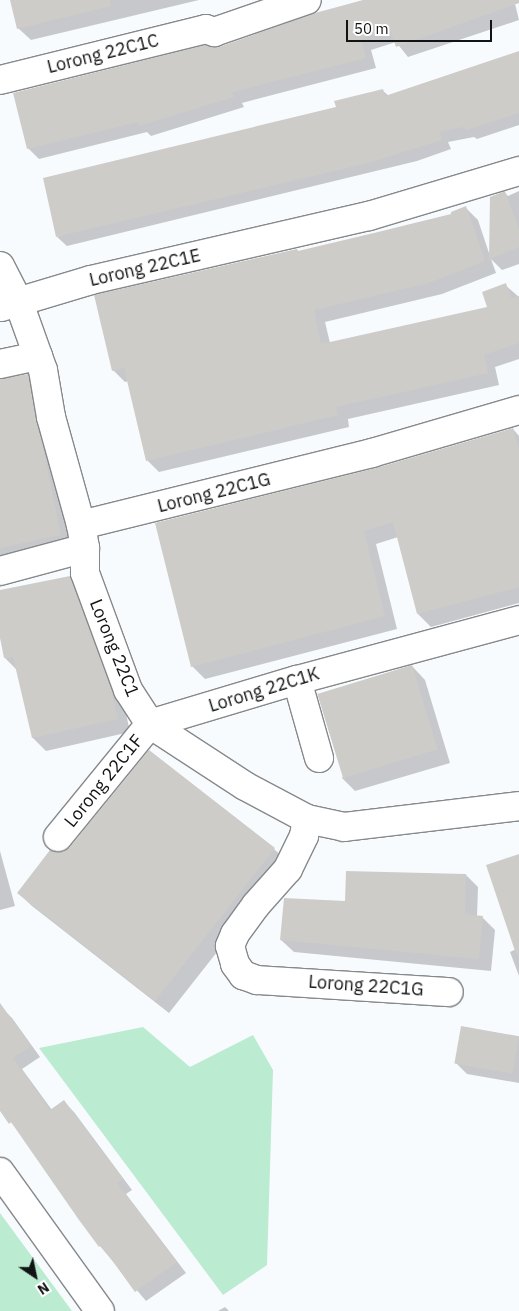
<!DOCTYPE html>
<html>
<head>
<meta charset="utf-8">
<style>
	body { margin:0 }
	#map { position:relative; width:519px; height:1311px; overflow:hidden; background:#f8fbfe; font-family:"IBM Plex Sans",sans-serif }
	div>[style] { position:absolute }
	.green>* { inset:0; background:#bbebd0 }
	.shadow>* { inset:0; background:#0003 }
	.building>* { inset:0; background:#ceccc9; transform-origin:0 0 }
	.roads { filter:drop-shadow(1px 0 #86898b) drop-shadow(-1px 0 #86898b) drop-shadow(0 1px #86898b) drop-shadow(0 -1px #86898b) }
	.minor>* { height:28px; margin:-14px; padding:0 14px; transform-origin:14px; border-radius:14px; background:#fff }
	span { translate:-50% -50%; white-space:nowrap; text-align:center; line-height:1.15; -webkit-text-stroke:4px #fff; paint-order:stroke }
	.street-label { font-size:18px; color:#121314 }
	.north { position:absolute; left:10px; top:1251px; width:50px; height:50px; -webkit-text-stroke:4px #fff; paint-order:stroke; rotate:146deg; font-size:14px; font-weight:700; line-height:20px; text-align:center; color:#121314 }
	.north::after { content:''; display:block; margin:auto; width:18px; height:22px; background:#121314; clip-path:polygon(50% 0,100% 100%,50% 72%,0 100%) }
	.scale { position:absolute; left:346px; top:20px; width:146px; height:22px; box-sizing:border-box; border:2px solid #121314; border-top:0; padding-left:6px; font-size:15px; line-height:18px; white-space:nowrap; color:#121314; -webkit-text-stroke:4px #fff; paint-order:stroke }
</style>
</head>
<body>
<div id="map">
	<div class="green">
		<i style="clip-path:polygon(143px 1027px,190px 1067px,253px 1035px,273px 1070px,267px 1265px,223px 1295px,39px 1048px)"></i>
		<i style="clip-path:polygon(0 1213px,72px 1311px,0 1311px)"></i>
	</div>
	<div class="shadow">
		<i style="clip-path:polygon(12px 0,199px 0,31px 40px,18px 28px)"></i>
		<i style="clip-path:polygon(367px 0,514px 0,519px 20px,408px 57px,396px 42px,371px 50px,376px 68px,242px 103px,244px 107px,151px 136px,147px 132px,39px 159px,28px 148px,219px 48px)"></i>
		<i style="clip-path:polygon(519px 52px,519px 125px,477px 139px,474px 137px,448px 142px,451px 149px,417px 161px,67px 246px,57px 237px,337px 108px,382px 90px,389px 96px)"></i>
		<i style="clip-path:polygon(519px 191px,519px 264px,502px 270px,491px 259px,496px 273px,442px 294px,325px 322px,330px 343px,489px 308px,505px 285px,519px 297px,519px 359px,495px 367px,499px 385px,348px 419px,349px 427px,159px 472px,147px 460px,129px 381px,125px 382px,113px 370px,297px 250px,299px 252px,453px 215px,466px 208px,478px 220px,490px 256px,505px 193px,508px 196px)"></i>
		<i style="clip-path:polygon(27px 375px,41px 389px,74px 549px,0 564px,0 380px)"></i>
		<i style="clip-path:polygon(513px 429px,519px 436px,519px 603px,431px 627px,418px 614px,398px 537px,376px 544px,397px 629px,205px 679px,192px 666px,376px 469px)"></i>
		<i style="clip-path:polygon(69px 577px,83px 590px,124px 704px,130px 732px,46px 751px,33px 738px,17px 670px,5px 658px,0 631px,0 591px)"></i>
		<i style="clip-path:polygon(412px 666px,425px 680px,450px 763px,355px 791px,342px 778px)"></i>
		<i style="clip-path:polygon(150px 751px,274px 849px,288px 862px,169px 1013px,32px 906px,18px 893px,71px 848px)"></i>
		<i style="clip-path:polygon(0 851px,15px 906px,0 910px)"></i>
		<i style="clip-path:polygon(519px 856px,519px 976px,510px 952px,516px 949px)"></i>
		<i style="clip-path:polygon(466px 875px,478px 887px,477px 917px,482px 917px,495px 930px,491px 971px,294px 952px,281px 940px)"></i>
		<i style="clip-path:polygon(2px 1008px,12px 1018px,40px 1057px,22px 1069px,52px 1110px,64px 1102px,74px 1112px,132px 1190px,126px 1194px,186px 1273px,146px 1301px,100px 1246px,20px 1133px,0 1109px)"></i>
		<i style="clip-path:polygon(462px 1027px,519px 1037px,519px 1083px,467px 1074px,456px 1063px)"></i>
		<i style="clip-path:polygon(225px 1307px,229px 1311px,218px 1311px)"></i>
	</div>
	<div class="building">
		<i style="clip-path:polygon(10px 0,110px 0,111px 6px,17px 29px)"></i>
		<i style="clip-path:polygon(363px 0,519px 0,519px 3px,396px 47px,390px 30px,361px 39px,366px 58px,232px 92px,234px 97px,139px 126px,138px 122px,27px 149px,13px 93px,205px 45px,219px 47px,315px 13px)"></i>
		<i style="clip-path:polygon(519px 51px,519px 113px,466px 130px,463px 127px,440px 132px,442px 140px,368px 163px,56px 237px,43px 178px,336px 107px,334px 101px,383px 89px,385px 96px)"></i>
		<i style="clip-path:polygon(505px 191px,519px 229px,519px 247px,489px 259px,490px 197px)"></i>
		<i style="clip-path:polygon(466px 206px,485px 261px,429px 283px,314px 310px,321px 344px,487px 307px,482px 292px,506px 283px,511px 298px,519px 296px,519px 343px,484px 355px,488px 373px,336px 407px,338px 415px,146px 461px,124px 368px,112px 371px,94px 295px,297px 249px,298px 251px,378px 232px,451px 214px,451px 212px)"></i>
		<i style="clip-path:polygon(28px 374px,61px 535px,0 548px,0 379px)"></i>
		<i style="clip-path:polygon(513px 428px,519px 450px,519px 587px,417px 614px,393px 522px,364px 531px,385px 616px,191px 667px,155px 523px,376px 468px)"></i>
		<i style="clip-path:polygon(70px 576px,111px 689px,118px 719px,32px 738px,13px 657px,4px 658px,0 638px,0 590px)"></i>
		<i style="left:412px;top:665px;width:88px;height:99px;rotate:73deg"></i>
		<i style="clip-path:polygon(149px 750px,275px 848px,155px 1001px,17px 893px,50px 850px,63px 852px,70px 847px)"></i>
		<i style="clip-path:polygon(519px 854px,519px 954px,516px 954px,486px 865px)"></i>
		<i style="clip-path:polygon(346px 871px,466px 874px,465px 914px,483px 916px,479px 959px,280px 940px,284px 898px,345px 901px)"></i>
		<i style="clip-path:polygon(0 1003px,31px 1046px,13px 1058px,50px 1110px,64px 1100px,123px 1179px,117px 1183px,177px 1262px,135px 1292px,101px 1245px,99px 1247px,79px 1220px,11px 1122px,9px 1124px,0 1111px)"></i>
		<i style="left:461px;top:1026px;width:59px;height:38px;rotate:10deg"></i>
	</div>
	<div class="roads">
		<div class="minor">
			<i style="left:0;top:80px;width:212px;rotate:-13.9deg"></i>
			<i style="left:206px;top:29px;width:9px;rotate:21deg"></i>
			<i style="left:214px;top:32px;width:98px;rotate:-19deg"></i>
			<i style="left:0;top:266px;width:42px;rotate:62.8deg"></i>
			<i style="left:19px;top:303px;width:71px;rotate:70.3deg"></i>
			<i style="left:43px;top:370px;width:48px;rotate:80.3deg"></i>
			<i style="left:51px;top:417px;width:112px;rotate:74.5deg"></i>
			<i style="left:81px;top:525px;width:23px;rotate:80deg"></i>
			<i style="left:85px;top:548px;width:25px;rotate:90deg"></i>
			<i style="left:85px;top:573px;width:125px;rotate:69.8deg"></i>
			<i style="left:128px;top:690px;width:40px;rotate:57.1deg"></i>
			<i style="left:150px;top:724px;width:113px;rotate:33.1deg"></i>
			<i style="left:245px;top:786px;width:70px;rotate:28deg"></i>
			<i style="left:307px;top:819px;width:17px;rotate:100deg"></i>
			<i style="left:304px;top:836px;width:37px;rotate:116deg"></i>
			<i style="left:288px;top:869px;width:48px;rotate:131.6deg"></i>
			<i style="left:256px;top:905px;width:36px;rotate:126deg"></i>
			<i style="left:235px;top:934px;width:13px;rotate:113deg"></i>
			<i style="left:230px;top:946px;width:19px;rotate:74deg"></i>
			<i style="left:235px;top:964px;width:14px;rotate:54deg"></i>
			<i style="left:243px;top:975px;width:15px;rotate:20deg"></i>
			<i style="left:257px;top:980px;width:192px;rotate:3.6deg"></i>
			<i style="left:1px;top:307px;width:94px;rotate:-16.7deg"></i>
			<i style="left:91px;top:280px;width:285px;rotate:-13deg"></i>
			<i style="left:369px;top:216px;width:157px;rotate:-16.7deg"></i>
			<i style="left:0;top:364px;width:39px;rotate:-12deg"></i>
			<i style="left:81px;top:525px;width:300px;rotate:-13.9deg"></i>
			<i style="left:372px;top:453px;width:153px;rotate:-16.3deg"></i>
			<i style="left:0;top:571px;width:88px;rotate:-15.1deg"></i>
			<i style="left:297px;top:680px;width:81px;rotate:74.2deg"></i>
			<i style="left:307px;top:819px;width:38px;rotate:12deg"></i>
			<i style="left:344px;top:827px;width:176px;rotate:-6.8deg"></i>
			<i style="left:58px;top:837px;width:146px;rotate:-50.8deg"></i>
			<i style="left:150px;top:724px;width:153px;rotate:-16.7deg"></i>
			<i style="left:297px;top:680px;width:230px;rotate:-15.1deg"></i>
			<i style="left:0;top:1172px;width:171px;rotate:54.3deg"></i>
		</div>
	</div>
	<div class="street-label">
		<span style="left:103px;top:54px;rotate:-14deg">Lorong 22C1C</span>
		<span style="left:145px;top:268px;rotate:-13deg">Lorong 22C1E</span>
		<span style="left:214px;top:493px;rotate:-14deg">Lorong 22C1G</span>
		<span style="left:114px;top:648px;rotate:68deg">Lorong 22C1</span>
		<span style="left:264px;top:690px;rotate:-17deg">Lorong 22C1K</span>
		<span style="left:104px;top:781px;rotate:-51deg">Lorong 22C1F</span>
		<span style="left:366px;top:986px;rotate:4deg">Lorong 22C1G</span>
	</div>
	<div class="north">N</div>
	<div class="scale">50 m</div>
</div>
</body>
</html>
